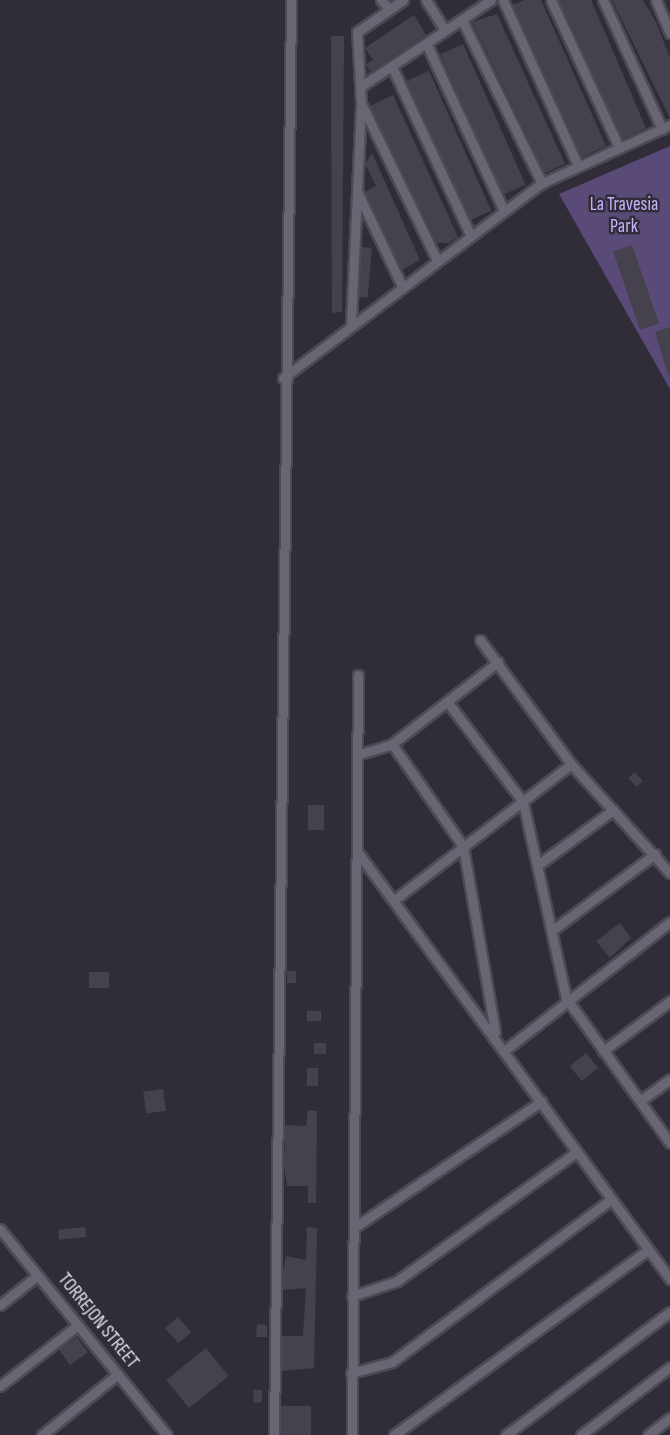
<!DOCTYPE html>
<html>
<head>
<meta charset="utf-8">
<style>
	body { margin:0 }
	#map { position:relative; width:670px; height:1435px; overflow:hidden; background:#302d38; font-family:"Sofia Sans Condensed",sans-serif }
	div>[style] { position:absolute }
	.green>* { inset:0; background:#594a78 }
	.building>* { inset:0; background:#45424e; transform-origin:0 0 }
	.roads { filter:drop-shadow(2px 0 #4c4a53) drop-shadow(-2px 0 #4c4a53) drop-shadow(0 2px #4c4a53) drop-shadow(0 -2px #4c4a53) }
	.minor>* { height:9px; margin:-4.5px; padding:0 4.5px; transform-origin:4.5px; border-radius:4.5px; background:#696572 }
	span { translate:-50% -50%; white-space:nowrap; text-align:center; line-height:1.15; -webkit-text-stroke:5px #302d38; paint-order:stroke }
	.park-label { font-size:19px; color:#c8b1fc }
	.street-label { font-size:19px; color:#e1dfe6 }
</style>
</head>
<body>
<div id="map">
	<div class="green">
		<i style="clip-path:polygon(670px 146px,670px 389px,559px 194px)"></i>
	</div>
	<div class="building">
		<i style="clip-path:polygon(524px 0,541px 0,606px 146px,582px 157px,513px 5px)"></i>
		<i style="clip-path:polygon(559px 0,591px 0,646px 128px,623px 139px)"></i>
		<i style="clip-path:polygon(612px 0,643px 0,656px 22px,670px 58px,670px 118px)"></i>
		<i style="clip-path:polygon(497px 14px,565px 164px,545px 173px,472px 22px)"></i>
		<i style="clip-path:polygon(414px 15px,426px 35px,370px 72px,366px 64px,373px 60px,365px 48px)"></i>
		<i style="clip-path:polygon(331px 36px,344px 36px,342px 312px,332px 313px)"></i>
		<i style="left:463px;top:44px;width:154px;height:25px;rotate:66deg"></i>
		<i style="left:429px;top:71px;width:153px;height:25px;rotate:66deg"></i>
		<i style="clip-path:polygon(393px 95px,458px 237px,449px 243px,437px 243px,370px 106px)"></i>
		<i style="clip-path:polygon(372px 153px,420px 260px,402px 270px,365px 192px,376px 186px,365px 164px)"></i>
		<i style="left:632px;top:245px;width:83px;height:20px;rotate:71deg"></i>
		<i style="left:361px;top:247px;width:11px;height:50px;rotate:5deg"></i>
		<i style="clip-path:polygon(670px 327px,670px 375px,668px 375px,655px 332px)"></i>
		<i style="left:635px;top:772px;width:12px;height:9px;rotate:48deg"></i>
		<i style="left:324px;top:805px;width:25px;height:16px;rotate:90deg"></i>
		<i style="clip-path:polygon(620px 923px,631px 938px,610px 958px,596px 941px)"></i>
		<i style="left:287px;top:971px;width:9px;height:12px"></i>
		<i style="left:89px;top:972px;width:20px;height:16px"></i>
		<i style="left:307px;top:1011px;width:14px;height:10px"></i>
		<i style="left:326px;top:1043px;width:11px;height:12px;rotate:90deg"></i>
		<i style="left:586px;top:1053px;width:19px;height:21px;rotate:51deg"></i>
		<i style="left:307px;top:1068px;width:11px;height:18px"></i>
		<i style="left:163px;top:1089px;width:22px;height:20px;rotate:82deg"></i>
		<i style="clip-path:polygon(308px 1110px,317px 1111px,316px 1203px,308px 1203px,308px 1186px,287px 1186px,284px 1166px,285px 1125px,306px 1126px)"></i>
		<i style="left:85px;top:1227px;width:10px;height:27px;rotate:84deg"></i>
		<i style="clip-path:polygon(307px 1227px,317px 1228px,314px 1368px,282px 1371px,282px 1336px,303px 1336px,306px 1288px,283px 1290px,283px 1272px,286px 1256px,306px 1260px)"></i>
		<i style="left:178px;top:1317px;width:20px;height:17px;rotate:49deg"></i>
		<i style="clip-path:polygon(257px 1324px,267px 1325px,267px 1337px,256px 1337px)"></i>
		<i style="left:77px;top:1337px;width:19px;height:22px;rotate:55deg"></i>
		<i style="left:206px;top:1348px;width:36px;height:51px;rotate:51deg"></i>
		<i style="clip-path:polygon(253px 1390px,262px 1390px,262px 1402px,254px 1403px)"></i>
		<i style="left:281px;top:1406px;width:30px;height:29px"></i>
	</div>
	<div class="roads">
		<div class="minor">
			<i style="left:381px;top:0;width:12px;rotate:48deg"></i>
			<i style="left:426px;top:0;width:36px;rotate:58deg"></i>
			<i style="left:503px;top:0;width:181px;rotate:65.6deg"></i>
			<i style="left:551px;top:0;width:162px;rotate:65.2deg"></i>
			<i style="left:603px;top:0;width:142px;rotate:65.4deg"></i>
			<i style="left:656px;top:0;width:36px;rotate:67deg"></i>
			<i style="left:462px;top:20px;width:182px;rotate:63.9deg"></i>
			<i style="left:427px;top:45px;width:183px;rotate:65.1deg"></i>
			<i style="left:393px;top:69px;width:184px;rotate:65deg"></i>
			<i style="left:360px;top:87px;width:157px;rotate:-33.6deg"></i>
			<i style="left:362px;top:105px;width:172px;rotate:64.2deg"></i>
			<i style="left:358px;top:193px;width:103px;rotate:64.7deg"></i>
			<i style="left:351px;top:324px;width:221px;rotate:-87.4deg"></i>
			<i style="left:361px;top:103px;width:71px;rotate:-93.2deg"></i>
			<i style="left:357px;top:32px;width:56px;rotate:-34.8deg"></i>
			<i style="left:283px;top:378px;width:324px;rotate:-37deg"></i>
			<i style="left:542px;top:183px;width:141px;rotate:-24.4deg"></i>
			<i style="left:480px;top:640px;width:154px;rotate:53.7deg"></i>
			<i style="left:571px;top:764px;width:147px;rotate:47.8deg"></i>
			<i style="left:449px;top:704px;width:123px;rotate:52.9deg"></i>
			<i style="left:523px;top:802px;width:201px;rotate:77.6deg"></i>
			<i style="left:566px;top:998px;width:178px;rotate:54.4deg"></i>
			<i style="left:392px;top:744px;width:124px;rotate:55.2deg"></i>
			<i style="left:463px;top:846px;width:189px;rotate:80.2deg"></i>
			<i style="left:360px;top:754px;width:34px;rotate:-17deg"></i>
			<i style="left:392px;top:744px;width:134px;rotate:-37.7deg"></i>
			<i style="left:359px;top:854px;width:527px;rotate:53.8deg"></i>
			<i style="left:539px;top:864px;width:92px;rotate:-36.1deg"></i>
			<i style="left:394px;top:900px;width:223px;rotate:-37.5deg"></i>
			<i style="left:554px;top:929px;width:126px;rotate:-36.6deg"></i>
			<i style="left:505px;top:1050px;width:209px;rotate:-37.8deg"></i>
			<i style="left:603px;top:1051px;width:84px;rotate:-36.7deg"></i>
			<i style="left:640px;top:1101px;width:37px;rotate:-36deg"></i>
			<i style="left:355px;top:1227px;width:225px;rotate:-34deg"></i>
			<i style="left:0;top:1229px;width:265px;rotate:51deg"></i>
			<i style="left:352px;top:1296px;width:47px;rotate:-18.4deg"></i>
			<i style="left:397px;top:1281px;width:219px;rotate:-35.7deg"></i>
			<i style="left:0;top:1305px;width:48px;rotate:-38.3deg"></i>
			<i style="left:351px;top:1373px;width:42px;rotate:-15deg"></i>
			<i style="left:392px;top:1362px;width:272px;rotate:-36.6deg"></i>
			<i style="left:0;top:1386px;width:99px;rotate:-38deg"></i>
			<i style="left:42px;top:1435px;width:97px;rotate:-38.8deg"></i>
			<i style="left:274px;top:1435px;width:1435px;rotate:-89.32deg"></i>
			<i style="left:352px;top:1435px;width:760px;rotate:-89.55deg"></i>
			<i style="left:394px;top:1435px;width:314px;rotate:-36.1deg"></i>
			<i style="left:506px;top:1435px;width:205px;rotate:-36.9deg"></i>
			<i style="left:581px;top:1435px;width:112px;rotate:-37.4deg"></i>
			<i style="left:648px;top:1435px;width:28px;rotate:-38deg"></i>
		</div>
	</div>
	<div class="park-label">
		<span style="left:624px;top:216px">La Travesia<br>Park</span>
	</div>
	<div class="street-label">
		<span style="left:98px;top:1321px;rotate:51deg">TORREJON STREET</span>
	</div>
</div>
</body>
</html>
